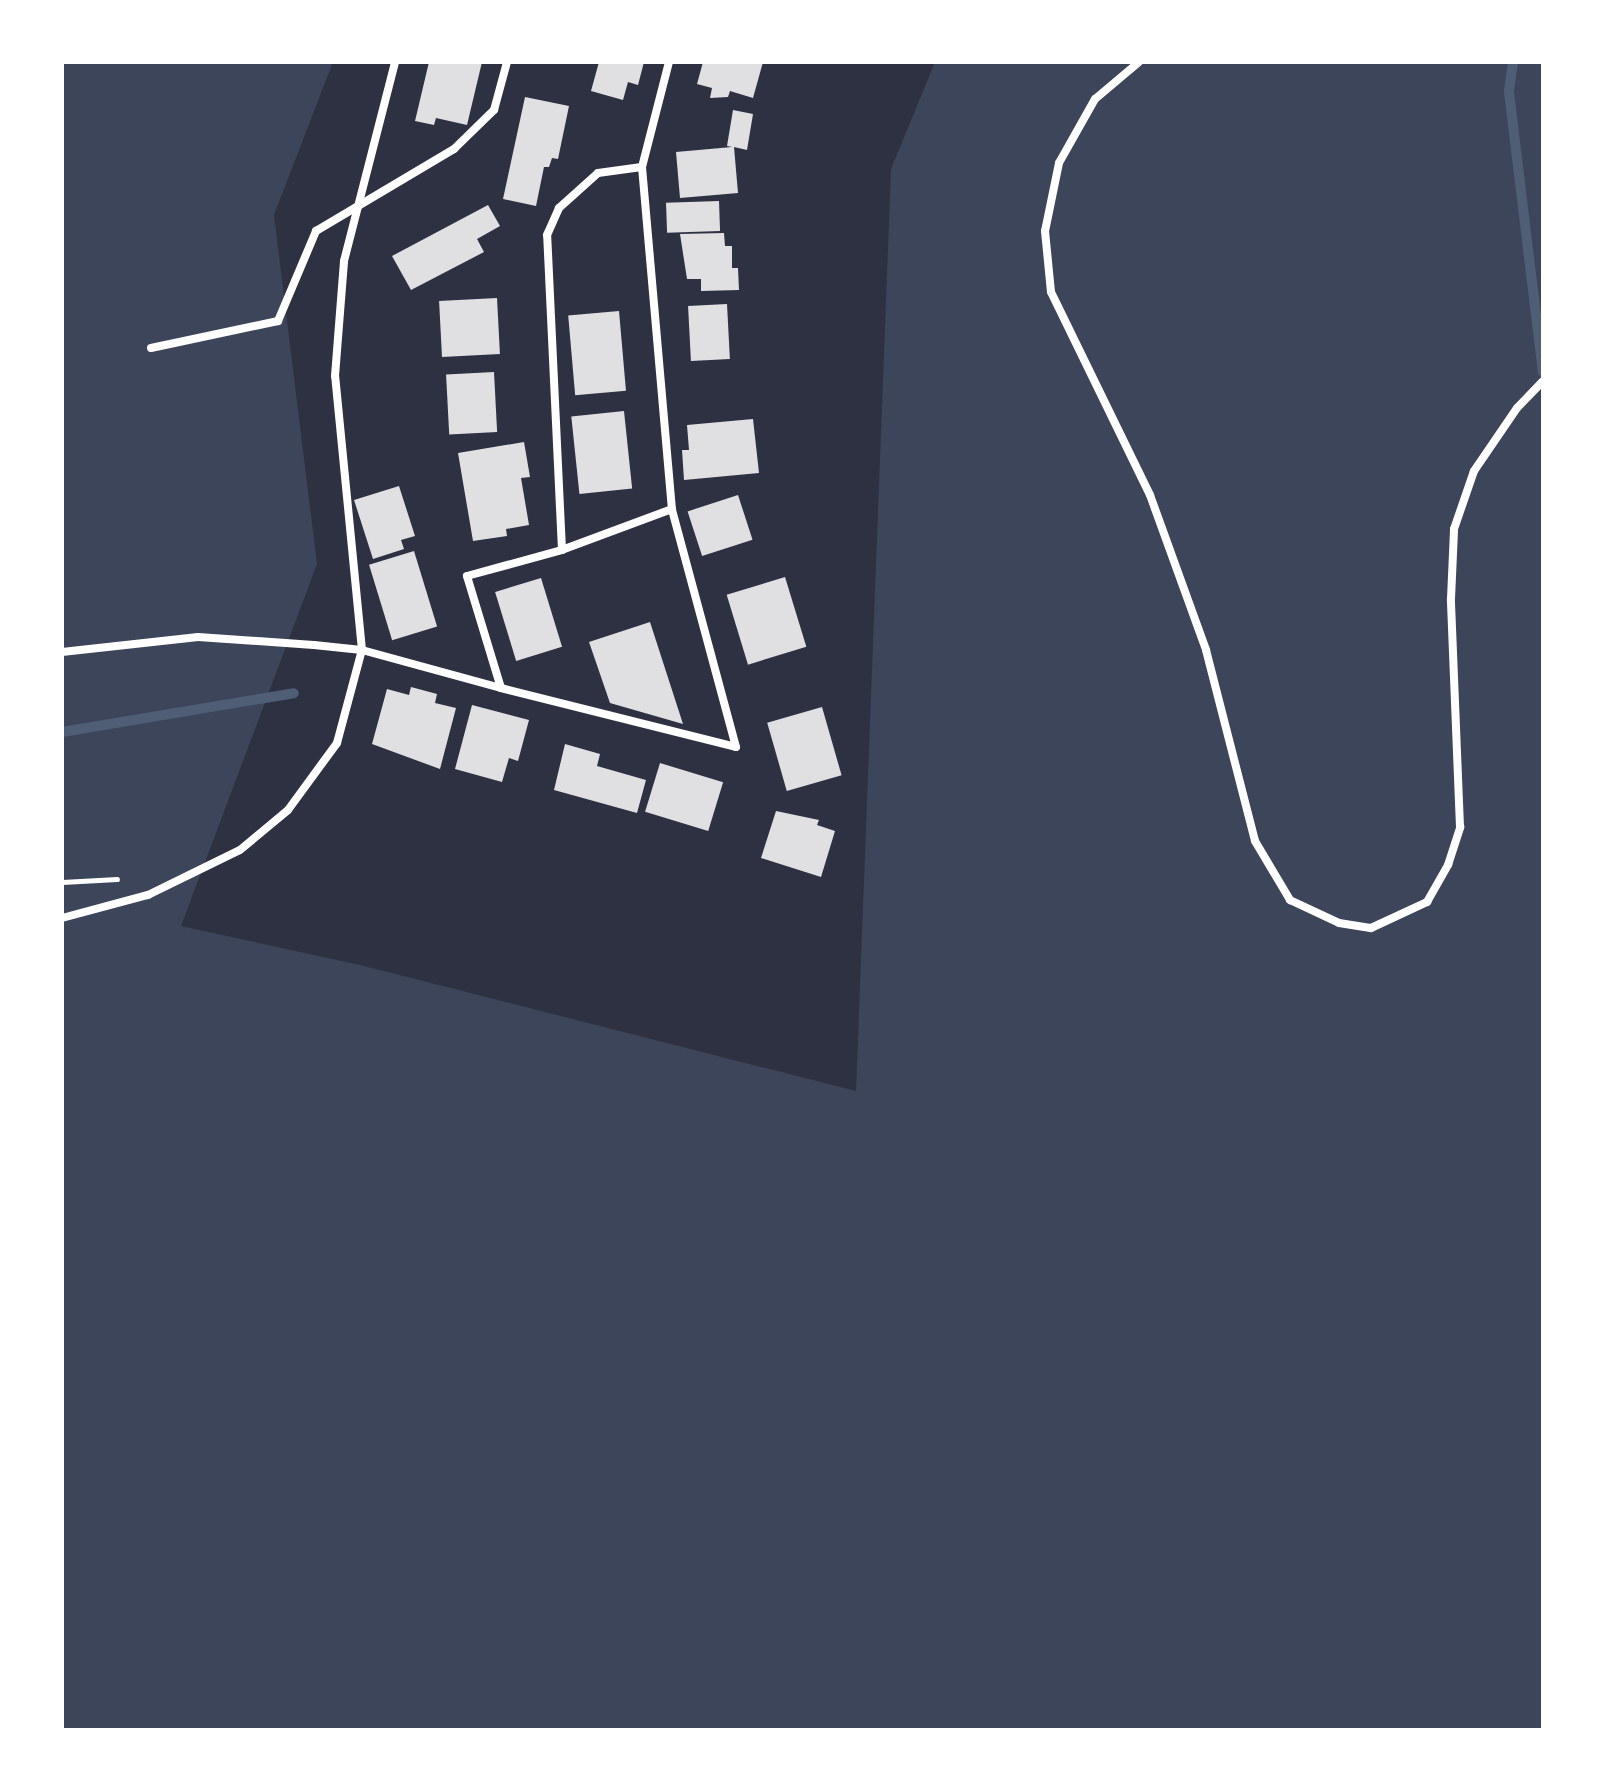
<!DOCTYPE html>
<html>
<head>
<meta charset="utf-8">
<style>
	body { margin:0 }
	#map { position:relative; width:1605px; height:1792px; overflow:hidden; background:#2d3142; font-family:"Times New Roman",serif }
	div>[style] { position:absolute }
	.green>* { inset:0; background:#3c4559 }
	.stream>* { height:10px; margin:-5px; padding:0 5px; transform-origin:5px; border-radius:5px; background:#4f5d75 }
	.building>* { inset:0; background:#e0e0e3; transform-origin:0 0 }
	.path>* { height:5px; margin:-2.5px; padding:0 2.5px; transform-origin:2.5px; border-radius:2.5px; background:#fff }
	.minor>* { height:8px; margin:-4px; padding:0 4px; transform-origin:4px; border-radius:4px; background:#fff }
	span { translate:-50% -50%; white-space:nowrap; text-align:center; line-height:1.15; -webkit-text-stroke:8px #fff; paint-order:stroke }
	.frame { position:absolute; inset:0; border:64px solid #fff; pointer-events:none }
</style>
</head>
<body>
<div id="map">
	<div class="green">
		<i style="clip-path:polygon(62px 62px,333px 62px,274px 215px,317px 564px,181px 926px,360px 965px,856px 1091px,891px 169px,935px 62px,1543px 62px,1543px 1730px,62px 1730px)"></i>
	</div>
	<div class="stream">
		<i style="left:1513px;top:62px;width:30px;rotate:98deg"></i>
		<i style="left:1509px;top:92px;width:282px;rotate:83.1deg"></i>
		<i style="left:62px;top:732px;width:235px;rotate:-9.5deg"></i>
	</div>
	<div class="building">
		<i style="clip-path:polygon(429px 62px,482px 62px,467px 125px,436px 118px,434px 125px,415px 121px)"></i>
		<i style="clip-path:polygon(599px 62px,644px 62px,638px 85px,628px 82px,623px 100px,591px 91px)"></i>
		<i style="clip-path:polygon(703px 62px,763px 62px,753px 98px,730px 91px,728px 97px,710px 98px,712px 88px,697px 84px)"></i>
		<i style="clip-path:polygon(525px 97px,569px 106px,558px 159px,552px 158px,549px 167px,544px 167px,536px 206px,503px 199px)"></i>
		<i style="clip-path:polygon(733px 110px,753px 114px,747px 150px,734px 147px,738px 193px,680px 198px,676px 152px,732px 147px,727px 146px)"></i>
		<i style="left:719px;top:201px;width:30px;height:53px;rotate:88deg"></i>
		<i style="clip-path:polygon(488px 205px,500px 226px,477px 239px,484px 252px,411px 290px,392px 256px)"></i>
		<i style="clip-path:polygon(724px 233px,725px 246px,732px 246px,732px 268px,738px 268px,739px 290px,701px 291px,701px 279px,687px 279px,680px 234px)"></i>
		<i style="left:497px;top:298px;width:56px;height:58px;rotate:87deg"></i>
		<i style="left:727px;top:304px;width:55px;height:39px;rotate:87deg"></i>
		<i style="left:619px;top:311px;width:80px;height:51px;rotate:85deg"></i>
		<i style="left:494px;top:372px;width:60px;height:48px;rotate:87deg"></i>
		<i style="left:624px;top:411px;width:78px;height:53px;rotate:84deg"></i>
		<i style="clip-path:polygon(753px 419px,759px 473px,684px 480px,682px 450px,689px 450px,687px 425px)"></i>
		<i style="clip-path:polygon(524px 442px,530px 477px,521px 478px,529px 525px,506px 529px,507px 536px,473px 541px,458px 453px)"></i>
		<i style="clip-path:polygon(399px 486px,415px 536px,401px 540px,404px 549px,373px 559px,354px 500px)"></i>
		<i style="left:738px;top:495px;width:47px;height:53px;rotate:72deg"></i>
		<i style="left:414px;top:551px;width:79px;height:47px;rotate:73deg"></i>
		<i style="left:785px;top:577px;width:73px;height:61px;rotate:73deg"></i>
		<i style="left:541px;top:578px;width:72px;height:48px;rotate:73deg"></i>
		<i style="clip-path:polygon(650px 622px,683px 724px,610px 703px,589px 642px)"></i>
		<i style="clip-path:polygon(411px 687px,437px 694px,435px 703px,456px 708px,440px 769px,372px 744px,387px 689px,409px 695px)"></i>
		<i style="clip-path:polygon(472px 705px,529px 720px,518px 761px,509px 758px,502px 782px,455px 769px)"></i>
		<i style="left:822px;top:707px;width:71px;height:57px;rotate:74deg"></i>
		<i style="clip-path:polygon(565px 744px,600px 754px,597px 766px,646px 780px,637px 813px,554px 790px)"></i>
		<i style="left:660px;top:763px;width:66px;height:51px;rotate:17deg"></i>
		<i style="clip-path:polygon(776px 811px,819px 820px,817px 825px,835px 831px,821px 877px,761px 858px)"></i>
	</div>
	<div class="path">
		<i style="left:62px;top:882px;width:55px;rotate:-3.1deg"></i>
	</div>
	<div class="minor">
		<i style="left:1139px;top:62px;width:57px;rotate:139.9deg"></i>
		<i style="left:1095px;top:99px;width:73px;rotate:119.4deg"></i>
		<i style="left:1059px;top:163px;width:69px;rotate:101.6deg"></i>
		<i style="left:1045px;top:231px;width:61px;rotate:84.4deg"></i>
		<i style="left:1051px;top:292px;width:226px;rotate:64deg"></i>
		<i style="left:1150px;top:495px;width:165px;rotate:70.1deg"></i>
		<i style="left:1206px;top:650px;width:197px;rotate:75.6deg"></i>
		<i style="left:1255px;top:841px;width:69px;rotate:59.3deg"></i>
		<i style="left:1290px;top:900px;width:54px;rotate:25.1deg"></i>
		<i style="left:1339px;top:923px;width:32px;rotate:9deg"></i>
		<i style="left:1371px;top:928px;width:62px;rotate:-24.9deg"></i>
		<i style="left:1427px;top:902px;width:43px;rotate:-60.4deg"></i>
		<i style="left:1448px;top:865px;width:40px;rotate:-72deg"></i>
		<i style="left:1460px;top:827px;width:228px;rotate:-92.3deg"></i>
		<i style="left:1451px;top:599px;width:70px;rotate:-87.5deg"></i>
		<i style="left:1454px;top:529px;width:61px;rotate:-71deg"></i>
		<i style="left:1474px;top:471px;width:76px;rotate:-55.7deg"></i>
		<i style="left:1517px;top:408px;width:37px;rotate:-46deg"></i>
		<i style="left:642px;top:167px;width:343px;rotate:85deg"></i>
		<i style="left:151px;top:348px;width:130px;rotate:-12deg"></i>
		<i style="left:278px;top:321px;width:98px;rotate:-67.1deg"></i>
		<i style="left:316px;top:231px;width:161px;rotate:-30.7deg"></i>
		<i style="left:454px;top:149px;width:56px;rotate:-44.3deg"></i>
		<i style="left:494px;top:110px;width:50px;rotate:-74.8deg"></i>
		<i style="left:62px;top:652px;width:137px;rotate:-6.3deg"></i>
		<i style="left:198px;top:637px;width:116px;rotate:3.9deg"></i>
		<i style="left:314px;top:645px;width:48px;rotate:5.9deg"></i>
		<i style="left:362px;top:650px;width:144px;rotate:15.3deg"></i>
		<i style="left:501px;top:688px;width:117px;rotate:-106.9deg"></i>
		<i style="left:467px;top:576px;width:98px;rotate:-15.3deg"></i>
		<i style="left:562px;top:550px;width:315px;rotate:-92.7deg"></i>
		<i style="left:547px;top:235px;width:30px;rotate:-66deg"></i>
		<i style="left:559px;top:208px;width:52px;rotate:-41.9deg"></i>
		<i style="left:598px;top:173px;width:44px;rotate:-7.8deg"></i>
		<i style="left:642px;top:167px;width:108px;rotate:-75.6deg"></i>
		<i style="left:501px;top:688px;width:242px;rotate:14.1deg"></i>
		<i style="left:736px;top:747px;width:246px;rotate:-105.1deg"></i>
		<i style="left:672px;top:509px;width:117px;rotate:159.6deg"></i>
		<i style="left:62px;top:918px;width:89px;rotate:-15deg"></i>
		<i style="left:148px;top:895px;width:102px;rotate:-26.1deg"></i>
		<i style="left:240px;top:850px;width:62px;rotate:-39.8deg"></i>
		<i style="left:288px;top:810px;width:83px;rotate:-53.8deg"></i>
		<i style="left:337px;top:743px;width:96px;rotate:-75deg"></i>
		<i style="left:362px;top:650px;width:275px;rotate:-95.6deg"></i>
		<i style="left:335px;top:376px;width:115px;rotate:-85.5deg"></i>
		<i style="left:344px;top:261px;width:205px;rotate:-75.6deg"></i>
	</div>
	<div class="frame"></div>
</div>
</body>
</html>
